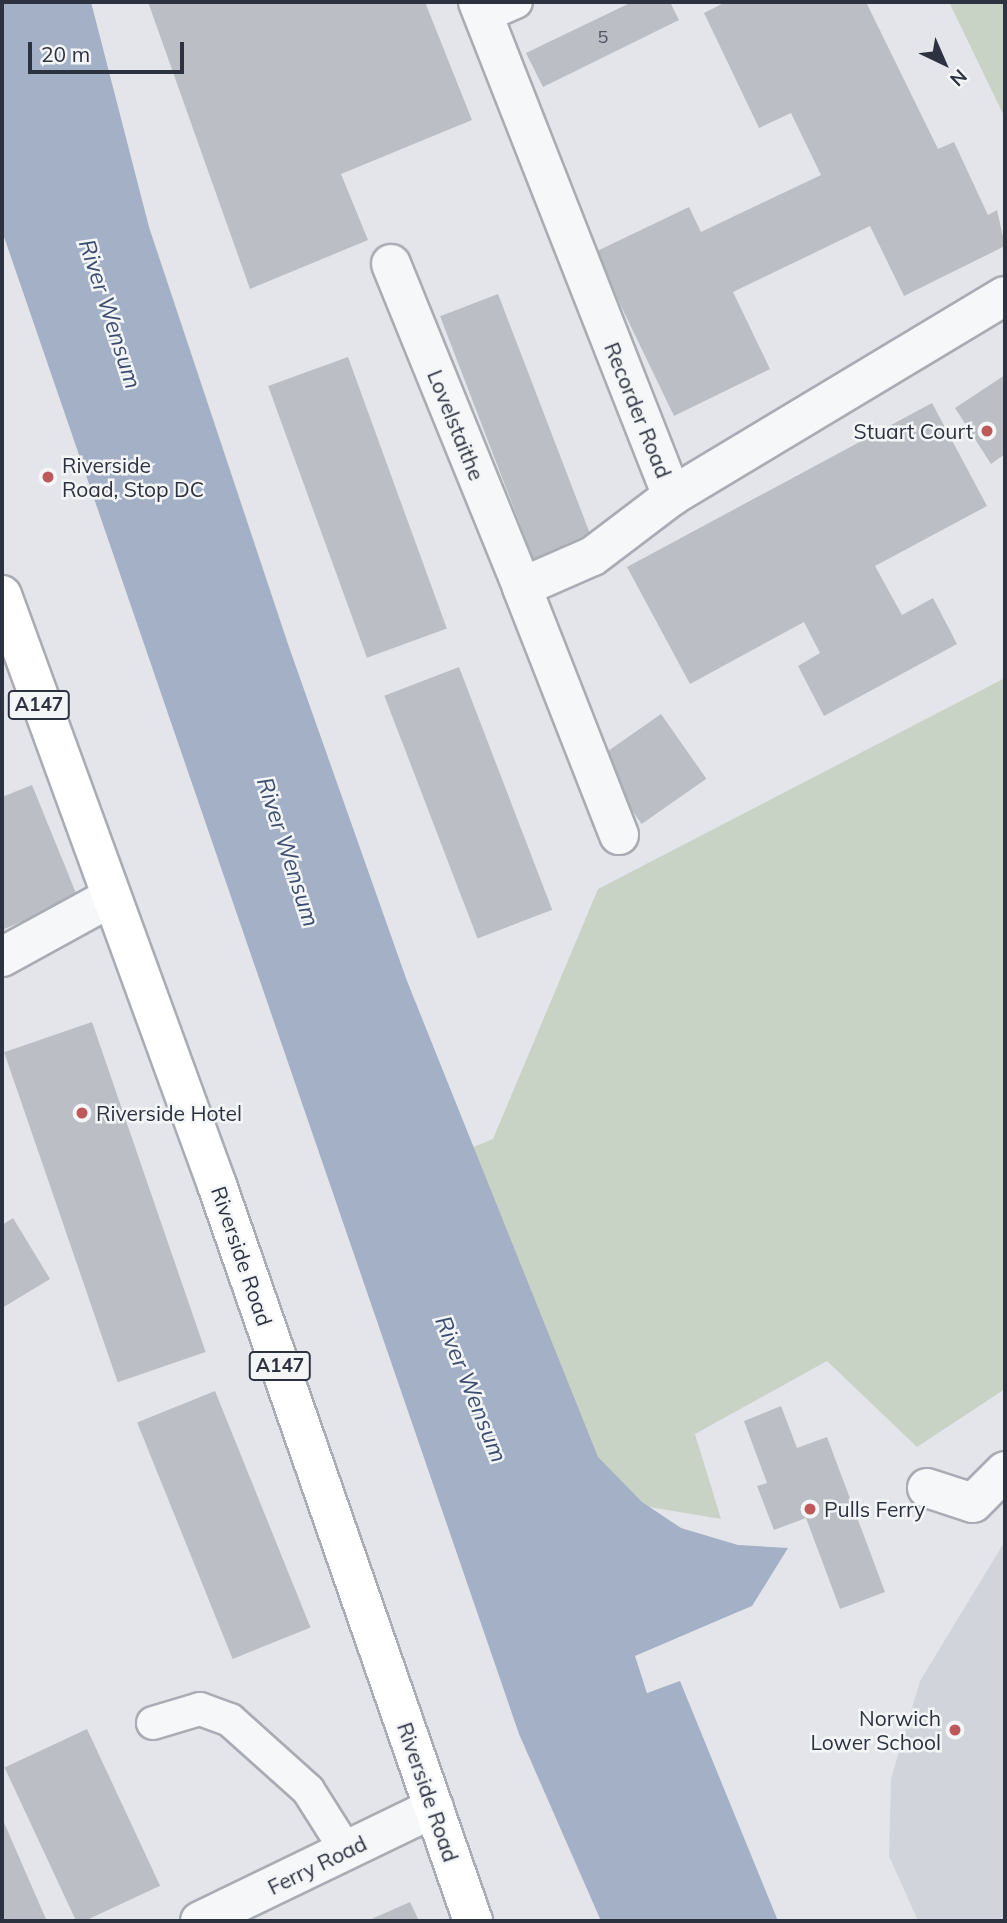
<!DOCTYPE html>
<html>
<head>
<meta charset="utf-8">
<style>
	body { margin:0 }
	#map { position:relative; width:1007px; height:1923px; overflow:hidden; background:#e4e5ea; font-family:Mulish,sans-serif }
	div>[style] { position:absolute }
	.built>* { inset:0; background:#d2d4dc }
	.green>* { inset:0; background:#c8d3c6 }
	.water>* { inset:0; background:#a3b0c6 }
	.pier>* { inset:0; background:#e4e5ea }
	.building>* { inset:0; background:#bcbec6; transform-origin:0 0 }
	.roads { filter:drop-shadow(2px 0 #a9acb4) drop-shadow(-2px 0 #a9acb4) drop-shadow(0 2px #a9acb4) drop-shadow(0 -2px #a9acb4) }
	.lane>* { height:32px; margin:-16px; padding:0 16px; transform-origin:16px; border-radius:16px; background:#f6f7f9 }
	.street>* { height:38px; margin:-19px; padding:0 19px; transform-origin:19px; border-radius:19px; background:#f6f7f9 }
	.primary>* { height:38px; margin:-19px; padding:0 19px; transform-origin:19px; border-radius:19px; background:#fff }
	.dots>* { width:19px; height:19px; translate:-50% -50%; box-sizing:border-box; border:4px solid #f3f5f7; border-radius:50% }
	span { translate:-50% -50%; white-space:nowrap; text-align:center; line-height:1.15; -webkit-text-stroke:5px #f3f5f7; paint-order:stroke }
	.number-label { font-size:18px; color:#515562 }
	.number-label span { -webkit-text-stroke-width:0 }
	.shield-label span { padding:2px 5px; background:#f3f5f7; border:2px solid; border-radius:5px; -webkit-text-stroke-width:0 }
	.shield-label { font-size:19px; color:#2d3240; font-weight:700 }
	.street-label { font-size:21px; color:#2d3240 }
	.poi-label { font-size:21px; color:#2d3240 }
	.right { translate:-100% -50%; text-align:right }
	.left { translate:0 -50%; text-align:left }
	.water-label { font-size:23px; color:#3c4d70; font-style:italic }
	.frame { position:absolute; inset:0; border:4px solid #2d3240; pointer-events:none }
	.north { position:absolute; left:909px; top:28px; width:70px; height:70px; -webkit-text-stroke:5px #f3f5f7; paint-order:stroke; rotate:136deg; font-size:19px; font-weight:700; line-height:28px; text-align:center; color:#2d3240 }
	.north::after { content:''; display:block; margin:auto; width:24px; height:32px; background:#2d3240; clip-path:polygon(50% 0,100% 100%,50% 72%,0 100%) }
	.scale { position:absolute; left:28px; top:42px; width:156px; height:32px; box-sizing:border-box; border:4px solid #2d3240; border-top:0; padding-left:9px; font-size:21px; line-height:24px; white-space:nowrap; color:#2d3240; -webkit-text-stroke:5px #f3f5f7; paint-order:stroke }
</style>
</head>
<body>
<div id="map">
	<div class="built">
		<i style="clip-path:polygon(1005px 1541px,1005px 1921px,918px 1921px,889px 1856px,891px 1779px,920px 1681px)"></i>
	</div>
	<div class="green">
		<i style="clip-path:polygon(949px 2px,1005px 2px,1005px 118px)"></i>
		<i style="clip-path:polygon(1005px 678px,1005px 1389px,917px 1447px,827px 1361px,695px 1434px,721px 1519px,608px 1500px,425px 1167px,493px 1139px,598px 889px)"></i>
	</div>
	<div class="water">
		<i style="clip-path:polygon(2px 2px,91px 2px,149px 227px,289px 647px,407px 981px,598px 1457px,642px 1502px,681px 1528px,738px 1545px,788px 1548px,752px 1606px,636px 1656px,647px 1693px,680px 1681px,778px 1921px,601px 1921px,519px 1734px,2px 231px)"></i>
	</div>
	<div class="pier">
		<i style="clip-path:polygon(752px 1606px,640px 1658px,649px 1689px,683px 1678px,647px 1693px,635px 1656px)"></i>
	</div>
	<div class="building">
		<i style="clip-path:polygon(148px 2px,425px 2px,472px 120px,341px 174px,368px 240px,250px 289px)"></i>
		<i style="clip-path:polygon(632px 2px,670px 2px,679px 20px,543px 87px,526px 53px)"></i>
		<i style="clip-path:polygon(726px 2px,866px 2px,938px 149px,954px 142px,988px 215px,997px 210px,1005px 246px,904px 296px,870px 226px,733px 292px,770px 369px,674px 416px,595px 252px,689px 207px,701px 232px,821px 175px,791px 113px,759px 128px,704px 13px)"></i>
		<i style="left:498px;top:294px;width:264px;height:62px;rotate:69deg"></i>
		<i style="left:348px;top:357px;width:289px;height:85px;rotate:70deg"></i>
		<i style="clip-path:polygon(1005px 375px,1005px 454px,991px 464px,955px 408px)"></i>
		<i style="clip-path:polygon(932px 403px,987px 506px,875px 566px,902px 615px,933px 598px,957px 644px,824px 716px,798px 666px,820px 653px,804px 622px,690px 684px,627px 567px)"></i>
		<i style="left:459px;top:667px;width:260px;height:80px;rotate:69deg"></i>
		<i style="left:661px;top:714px;width:79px;height:79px;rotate:55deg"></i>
		<i style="clip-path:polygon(32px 785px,78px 898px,2px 930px,2px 797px)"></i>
		<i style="left:92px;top:1022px;width:349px;height:93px;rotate:71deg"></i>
		<i style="clip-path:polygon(13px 1218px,50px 1279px,2px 1308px,2px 1225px)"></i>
		<i style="left:215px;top:1391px;width:255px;height:84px;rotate:68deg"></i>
		<i style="clip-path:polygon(781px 1406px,797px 1448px,827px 1437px,885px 1592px,840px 1609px,806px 1518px,774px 1530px,757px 1486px,767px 1483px,744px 1421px)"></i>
		<i style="left:87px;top:1729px;width:173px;height:91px;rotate:65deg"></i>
		<i style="clip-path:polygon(2px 1818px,46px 1919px,40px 1921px,2px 1921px)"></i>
		<i style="clip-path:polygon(410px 1902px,419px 1921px,367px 1921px)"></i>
	</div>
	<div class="roads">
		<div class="lane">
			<i style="left:484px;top:16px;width:35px;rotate:-24deg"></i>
			<i style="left:153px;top:1723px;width:49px;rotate:-16.6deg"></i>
			<i style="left:200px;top:1709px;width:32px;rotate:20deg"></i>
			<i style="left:230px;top:1720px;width:105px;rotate:41.9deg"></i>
			<i style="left:308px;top:1790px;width:71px;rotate:57.7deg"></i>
		</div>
		<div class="street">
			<i style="left:478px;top:2px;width:531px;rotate:68.56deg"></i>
			<i style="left:672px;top:496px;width:388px;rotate:-31deg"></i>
			<i style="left:391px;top:264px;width:349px;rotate:67.9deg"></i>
			<i style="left:619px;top:835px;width:266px;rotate:-111.4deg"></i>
			<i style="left:522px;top:587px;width:77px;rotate:-23.6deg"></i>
			<i style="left:593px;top:556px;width:99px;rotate:-37.2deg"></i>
			<i style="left:2px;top:957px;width:121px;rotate:-28.7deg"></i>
			<i style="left:927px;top:1488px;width:48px;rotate:18.1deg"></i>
			<i style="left:973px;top:1503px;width:45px;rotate:-45deg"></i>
			<i style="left:200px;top:1921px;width:260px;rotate:-25.8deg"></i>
		</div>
		<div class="primary">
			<i style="left:2px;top:595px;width:628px;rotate:69.98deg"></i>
			<i style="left:217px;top:1185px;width:779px;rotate:70.82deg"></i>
		</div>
	</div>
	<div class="dots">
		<i style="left:987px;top:431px;background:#bf585b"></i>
		<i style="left:48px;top:477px;background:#bf585b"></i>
		<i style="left:82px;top:1113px;background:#bf585b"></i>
		<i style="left:810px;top:1509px;background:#bf585b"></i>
		<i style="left:955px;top:1730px;background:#bf585b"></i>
	</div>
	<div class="number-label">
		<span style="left:603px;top:37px">5</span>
	</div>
	<div class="shield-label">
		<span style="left:39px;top:705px">A147</span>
		<span style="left:280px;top:1366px">A147</span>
	</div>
	<div class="street-label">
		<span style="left:638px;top:410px;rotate:68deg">Recorder Road</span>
		<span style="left:456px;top:425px;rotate:68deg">Lovelstaithe</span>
		<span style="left:242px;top:1256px;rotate:71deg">Riverside Road</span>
		<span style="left:428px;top:1792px;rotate:71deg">Riverside Road</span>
		<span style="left:317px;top:1865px;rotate:-26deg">Ferry Road</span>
	</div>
	<div class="poi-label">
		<span class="right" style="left:973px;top:431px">Stuart Court</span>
		<span class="left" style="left:62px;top:477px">Riverside<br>Road, Stop DC</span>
		<span class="left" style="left:96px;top:1113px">Riverside Hotel</span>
		<span class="left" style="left:824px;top:1509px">Pulls Ferry</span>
		<span class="right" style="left:941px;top:1730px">Norwich<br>Lower School</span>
	</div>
	<div class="water-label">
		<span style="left:110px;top:314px;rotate:72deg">River Wensum</span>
		<span style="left:288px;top:852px;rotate:72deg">River Wensum</span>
		<span style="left:471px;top:1389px;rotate:68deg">River Wensum</span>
	</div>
	<div class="frame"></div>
	<div class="north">N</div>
	<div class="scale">20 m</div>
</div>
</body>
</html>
